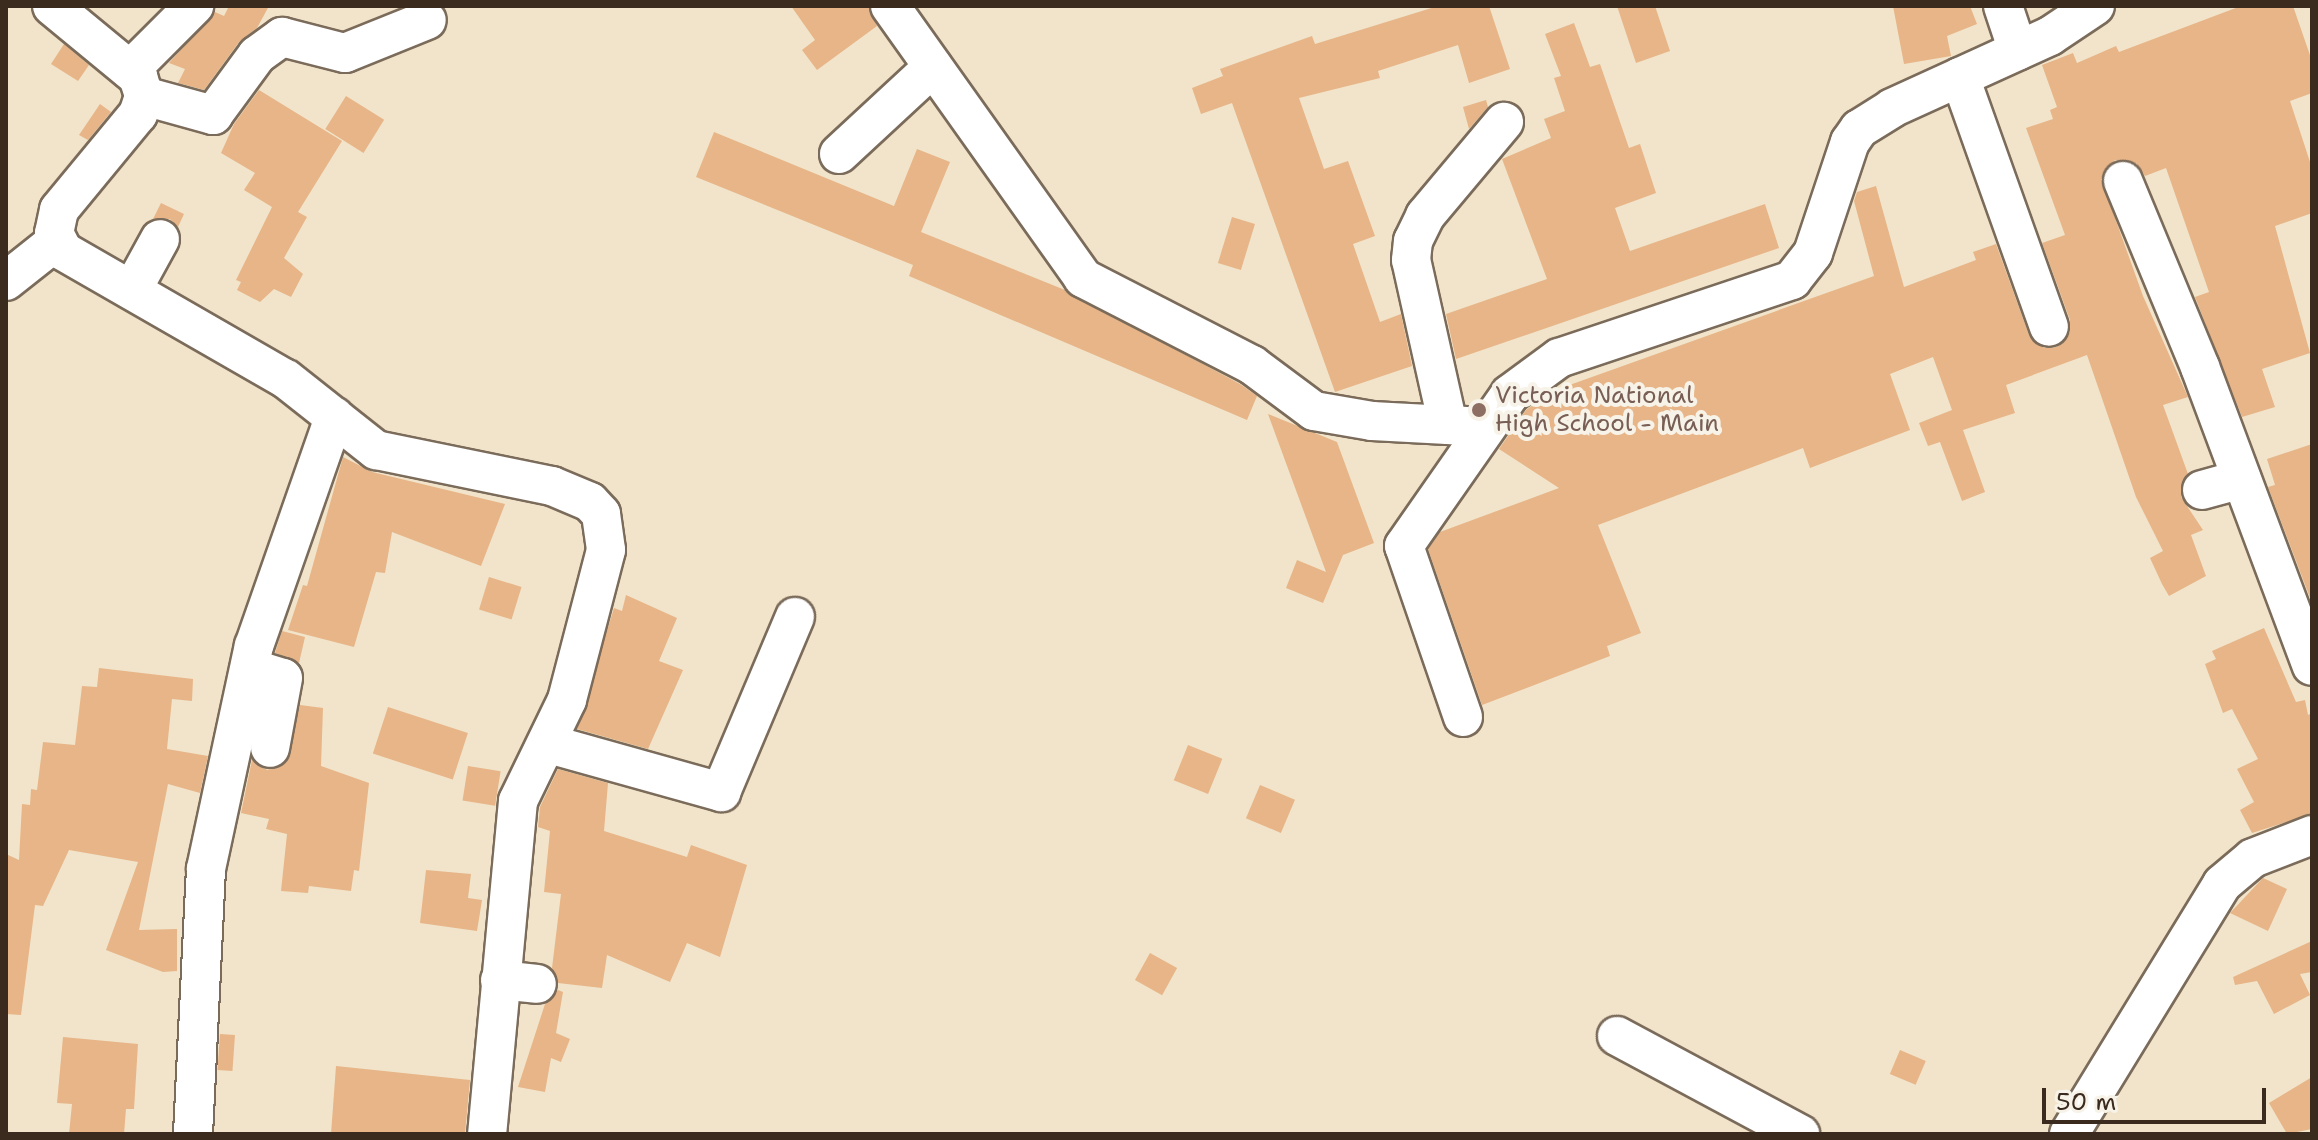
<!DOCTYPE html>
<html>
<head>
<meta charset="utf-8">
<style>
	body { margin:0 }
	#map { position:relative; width:2318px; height:1140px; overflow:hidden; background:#f1e4ca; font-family:"Shantell Sans",sans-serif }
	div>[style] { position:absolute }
	.building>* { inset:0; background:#e7b587; transform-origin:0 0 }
	.roads { filter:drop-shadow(2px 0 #7b6b5a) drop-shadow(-2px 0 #7b6b5a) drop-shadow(0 2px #7b6b5a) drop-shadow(0 -2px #7b6b5a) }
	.minor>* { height:38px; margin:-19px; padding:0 19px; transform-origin:19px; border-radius:19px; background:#fff }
	.dots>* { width:22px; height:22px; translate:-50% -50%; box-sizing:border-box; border:4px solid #f7f3e8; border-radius:50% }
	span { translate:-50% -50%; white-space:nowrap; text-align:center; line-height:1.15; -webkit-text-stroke:8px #f7f3e8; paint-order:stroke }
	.education-label { font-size:24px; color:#785e54 }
	.left { translate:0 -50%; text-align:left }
	.frame { position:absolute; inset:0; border:8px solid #3b2a1e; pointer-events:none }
	.scale { position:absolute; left:2042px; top:1088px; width:224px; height:36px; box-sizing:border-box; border:4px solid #3b2a1e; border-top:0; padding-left:10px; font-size:24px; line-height:28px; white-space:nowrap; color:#3b2a1e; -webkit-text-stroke:6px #f7f3e8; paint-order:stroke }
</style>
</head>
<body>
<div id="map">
	<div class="building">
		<i style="clip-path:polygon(229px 6px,269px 6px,257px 28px,239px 42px,204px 90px,178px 83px,185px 69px,169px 63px,215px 12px,224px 16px)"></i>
		<i style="clip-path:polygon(791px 6px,868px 6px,877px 26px,817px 70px,802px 50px,815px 40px)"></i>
		<i style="clip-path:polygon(1438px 6px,1489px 6px,1510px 69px,1469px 83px,1458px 45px,1378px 71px,1380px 78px,1299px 98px,1324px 169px,1348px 161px,1375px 236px,1353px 244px,1380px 322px,1401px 314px,1412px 366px,1335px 392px,1232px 103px,1201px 114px,1192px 88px,1223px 76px,1220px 69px,1312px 36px,1315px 44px)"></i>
		<i style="clip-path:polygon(1617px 6px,1655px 6px,1670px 51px,1636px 63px)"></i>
		<i style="clip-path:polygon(1893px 6px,1970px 6px,1977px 24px,1947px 36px,1951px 56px,1904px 64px)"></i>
		<i style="clip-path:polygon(2241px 6px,2293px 6px,2312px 61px,2312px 93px,2290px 101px,2312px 168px,2312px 213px,2275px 226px,2310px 353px,2262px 369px,2275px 407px,2242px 417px,2195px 297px,2209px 292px,2166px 168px,2145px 176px,2136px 163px,2115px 160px,2101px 179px,2143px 296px,2188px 397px,2163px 405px,2188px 474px,2181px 497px,2203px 530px,2191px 535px,2206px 576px,2169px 596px,2162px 584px,2150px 558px,2163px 551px,2136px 497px,2087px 355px,2006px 385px,2015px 413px,1963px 430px,1985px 492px,1962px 501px,1940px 442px,1928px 446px,1919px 423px,1952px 410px,1933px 357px,1890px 374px,1910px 430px,1810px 468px,1803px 448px,1598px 525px,1641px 633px,1607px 646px,1610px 656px,1482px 705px,1428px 549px,1440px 532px,1559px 488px,1499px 449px,1526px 410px,1550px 392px,1874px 276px,1854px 201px,1857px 192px,1876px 186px,1904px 287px,1976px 260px,1973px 252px,1996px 244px,2029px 335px,2044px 348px,2057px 347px,2070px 332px,2070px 320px,2042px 243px,2065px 235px,2026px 128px,2053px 119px,2050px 110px,2057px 107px,2042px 65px,2073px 53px,2077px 63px,2116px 46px,2119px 52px)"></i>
		<i style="clip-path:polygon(1574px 23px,1590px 67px,1600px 64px,1629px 148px,1640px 144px,1656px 193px,1615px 208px,1630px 251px,1765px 204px,1779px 248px,1456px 359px,1446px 314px,1547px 279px,1502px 159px,1551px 138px,1544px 119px,1565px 111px,1554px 78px,1561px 76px,1545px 34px)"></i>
		<i style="clip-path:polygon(64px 44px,89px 65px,78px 81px,51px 64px)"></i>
		<i style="clip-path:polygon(259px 90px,342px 141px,298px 212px,307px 217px,284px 258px,303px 274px,291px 297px,274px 289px,260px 302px,237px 290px,241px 282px,236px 280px,272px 207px,244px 190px,255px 173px,221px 153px,234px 124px)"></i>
		<i style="left:346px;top:96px;width:45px;height:39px;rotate:32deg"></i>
		<i style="clip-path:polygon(1486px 100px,1488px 107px,1469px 129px,1463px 107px)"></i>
		<i style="clip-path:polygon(100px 104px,111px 112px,88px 140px,79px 135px)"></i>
		<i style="clip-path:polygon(714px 132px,894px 206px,917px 149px,950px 162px,921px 232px,1065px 290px,1240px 384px,1257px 396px,1247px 420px,909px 276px,913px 265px,696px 177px)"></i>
		<i style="clip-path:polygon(161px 203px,184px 214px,178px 227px,170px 219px,153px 219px)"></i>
		<i style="left:1232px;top:217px;width:24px;height:48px;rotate:17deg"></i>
		<i style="clip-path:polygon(1268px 414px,1337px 442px,1374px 543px,1343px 555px,1323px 603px,1286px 588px,1297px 560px,1326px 572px)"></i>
		<i style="clip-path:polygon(2312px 444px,2312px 603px,2268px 487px,2275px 485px,2267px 459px)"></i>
		<i style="clip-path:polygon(343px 457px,372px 472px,505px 504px,481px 566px,392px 532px,385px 573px,376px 572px,354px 647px,288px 630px,303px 585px,307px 586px)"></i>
		<i style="left:489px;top:577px;width:34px;height:34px;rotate:17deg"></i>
		<i style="clip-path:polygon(626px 595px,677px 618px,659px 661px,683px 670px,648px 749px,577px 729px,614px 608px,622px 611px)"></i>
		<i style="clip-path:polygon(2264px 628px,2296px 702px,2305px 700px,2308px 715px,2312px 713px,2312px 814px,2252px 833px,2240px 810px,2254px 802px,2237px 769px,2258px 759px,2232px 709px,2223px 713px,2205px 664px,2216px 659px,2212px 651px)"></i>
		<i style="clip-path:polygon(282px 631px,305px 637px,299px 663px,275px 653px)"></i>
		<i style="clip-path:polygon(99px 668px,193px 679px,192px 701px,172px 699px,167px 749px,208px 756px,200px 793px,168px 784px,139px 930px,177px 929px,177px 971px,163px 972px,106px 950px,138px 862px,69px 850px,43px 906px,35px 905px,21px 1015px,6px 1014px,6px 854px,19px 860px,22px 804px,30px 805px,31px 789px,37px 790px,43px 742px,75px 745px,82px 686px,97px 687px)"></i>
		<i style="clip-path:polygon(300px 705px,323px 708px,321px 766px,369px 783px,359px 871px,354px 870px,351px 891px,309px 886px,308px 893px,281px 891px,287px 834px,266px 829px,269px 819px,241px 813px,252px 760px,267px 770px,286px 763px)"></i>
		<i style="left:388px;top:707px;width:84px;height:49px;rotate:18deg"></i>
		<i style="left:1188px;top:745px;width:37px;height:38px;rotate:22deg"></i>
		<i style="left:468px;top:766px;width:33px;height:35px;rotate:9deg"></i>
		<i style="clip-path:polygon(558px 769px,608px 783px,604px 831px,687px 857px,691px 845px,747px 865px,720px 957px,687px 943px,670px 982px,607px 955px,602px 988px,558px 983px,552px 968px,561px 894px,544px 892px,550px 831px,538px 827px,540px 807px)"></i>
		<i style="left:1260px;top:785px;width:38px;height:36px;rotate:23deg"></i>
		<i style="clip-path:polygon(426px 870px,471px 874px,468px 898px,482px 900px,477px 931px,420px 923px)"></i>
		<i style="clip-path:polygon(2263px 878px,2287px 889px,2268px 931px,2230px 913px)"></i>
		<i style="clip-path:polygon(2312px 941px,2312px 972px,2300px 974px,2310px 995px,2274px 1014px,2257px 981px,2235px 985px,2233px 977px)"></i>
		<i style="left:1150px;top:953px;width:31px;height:31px;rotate:29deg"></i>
		<i style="clip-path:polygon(558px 990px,563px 992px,556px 1033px,570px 1039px,561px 1062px,551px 1058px,545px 1092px,518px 1087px,545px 1004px)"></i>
		<i style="left:220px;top:1034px;width:15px;height:36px;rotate:4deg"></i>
		<i style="clip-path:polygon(63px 1037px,138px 1044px,134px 1109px,126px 1109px,124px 1134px,69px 1134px,72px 1104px,57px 1103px)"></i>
		<i style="left:1900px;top:1050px;width:28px;height:26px;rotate:23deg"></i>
		<i style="clip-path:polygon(336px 1066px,470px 1080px,465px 1134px,331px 1134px)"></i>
		<i style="clip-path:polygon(2312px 1077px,2312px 1129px,2287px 1134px,2269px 1103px)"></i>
	</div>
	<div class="roads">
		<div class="minor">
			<i style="left:52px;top:6px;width:112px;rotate:39.5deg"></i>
			<i style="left:138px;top:77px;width:20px;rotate:72deg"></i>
			<i style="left:144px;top:96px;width:19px;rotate:108deg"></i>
			<i style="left:138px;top:114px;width:124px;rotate:129.5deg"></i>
			<i style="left:59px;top:210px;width:24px;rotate:102deg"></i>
			<i style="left:54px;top:233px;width:20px;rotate:63deg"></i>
			<i style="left:63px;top:251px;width:257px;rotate:29.9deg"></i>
			<i style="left:286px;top:379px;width:115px;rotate:38.3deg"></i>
			<i style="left:376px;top:450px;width:180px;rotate:11.6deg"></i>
			<i style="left:552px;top:486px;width:41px;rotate:22.8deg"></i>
			<i style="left:590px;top:502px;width:16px;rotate:47deg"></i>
			<i style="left:601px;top:514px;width:36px;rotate:82deg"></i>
			<i style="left:606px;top:550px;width:155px;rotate:104.6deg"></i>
			<i style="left:567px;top:700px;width:112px;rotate:115.9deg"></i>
			<i style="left:518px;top:801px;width:334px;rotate:95.3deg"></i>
			<i style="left:890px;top:6px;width:334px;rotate:54.6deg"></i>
			<i style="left:1083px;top:278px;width:190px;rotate:27.2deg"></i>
			<i style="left:1252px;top:365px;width:77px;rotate:36.6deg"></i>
			<i style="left:1314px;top:411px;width:59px;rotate:9.8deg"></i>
			<i style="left:1372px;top:421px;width:113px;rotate:3deg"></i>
			<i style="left:2003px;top:6px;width:47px;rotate:71.6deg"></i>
			<i style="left:130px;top:70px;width:91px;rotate:-45deg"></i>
			<i style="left:1960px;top:77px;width:265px;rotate:70.4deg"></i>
			<i style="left:144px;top:96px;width:72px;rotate:15.4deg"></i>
			<i style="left:213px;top:115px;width:74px;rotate:-53.7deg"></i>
			<i style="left:257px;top:55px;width:31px;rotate:-36deg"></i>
			<i style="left:282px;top:37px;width:65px;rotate:14.3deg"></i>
			<i style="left:345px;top:53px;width:88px;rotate:-21.9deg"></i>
			<i style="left:839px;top:154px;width:128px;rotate:-42.8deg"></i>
			<i style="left:2123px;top:181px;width:201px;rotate:67.5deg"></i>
			<i style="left:2200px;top:367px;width:319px;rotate:69.5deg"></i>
			<i style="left:6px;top:281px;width:63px;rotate:-38.5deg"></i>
			<i style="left:132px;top:290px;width:58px;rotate:-61.2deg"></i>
			<i style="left:1448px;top:425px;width:169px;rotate:-102.6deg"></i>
			<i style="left:1411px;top:260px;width:19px;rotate:-84deg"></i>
			<i style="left:1413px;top:241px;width:28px;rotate:-64deg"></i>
			<i style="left:1425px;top:216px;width:123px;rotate:-50deg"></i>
			<i style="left:2202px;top:490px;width:41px;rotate:-15.4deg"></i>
			<i style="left:250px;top:668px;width:34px;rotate:17deg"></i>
			<i style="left:283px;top:678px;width:71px;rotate:100.5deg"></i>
			<i style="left:1463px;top:717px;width:181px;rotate:-109deg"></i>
			<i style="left:1404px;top:546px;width:185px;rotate:-55.1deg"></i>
			<i style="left:1510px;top:394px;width:61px;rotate:-36.3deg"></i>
			<i style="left:1559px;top:358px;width:246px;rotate:-18.5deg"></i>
			<i style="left:1792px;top:280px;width:34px;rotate:-52deg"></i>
			<i style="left:1813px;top:253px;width:117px;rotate:-71.6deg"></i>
			<i style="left:1850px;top:142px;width:16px;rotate:-55deg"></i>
			<i style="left:1859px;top:129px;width:39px;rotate:-32deg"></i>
			<i style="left:1892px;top:108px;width:174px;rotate:-24.5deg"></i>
			<i style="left:2050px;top:36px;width:54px;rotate:-33.7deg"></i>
			<i style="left:549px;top:744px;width:179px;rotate:15.6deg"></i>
			<i style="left:721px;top:792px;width:190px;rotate:-67.1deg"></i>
			<i style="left:500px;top:980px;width:37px;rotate:6deg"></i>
			<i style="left:1617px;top:1036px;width:208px;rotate:28.2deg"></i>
			<i style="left:193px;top:1134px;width:265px;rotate:-87.2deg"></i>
			<i style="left:206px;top:869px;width:228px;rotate:-77.9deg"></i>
			<i style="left:254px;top:646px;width:243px;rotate:-70.7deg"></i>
			<i style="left:2069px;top:1134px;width:293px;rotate:-58.5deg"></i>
			<i style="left:2222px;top:884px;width:40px;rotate:-40deg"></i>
			<i style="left:2253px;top:858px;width:63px;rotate:-21.3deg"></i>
		</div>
	</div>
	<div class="dots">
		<i style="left:1479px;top:410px;background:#8d6e63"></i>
	</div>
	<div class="education-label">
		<span class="left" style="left:1495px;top:410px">Victoria National<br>High School - Main</span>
	</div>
	<div class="frame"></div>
	<div class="scale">50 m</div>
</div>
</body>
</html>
